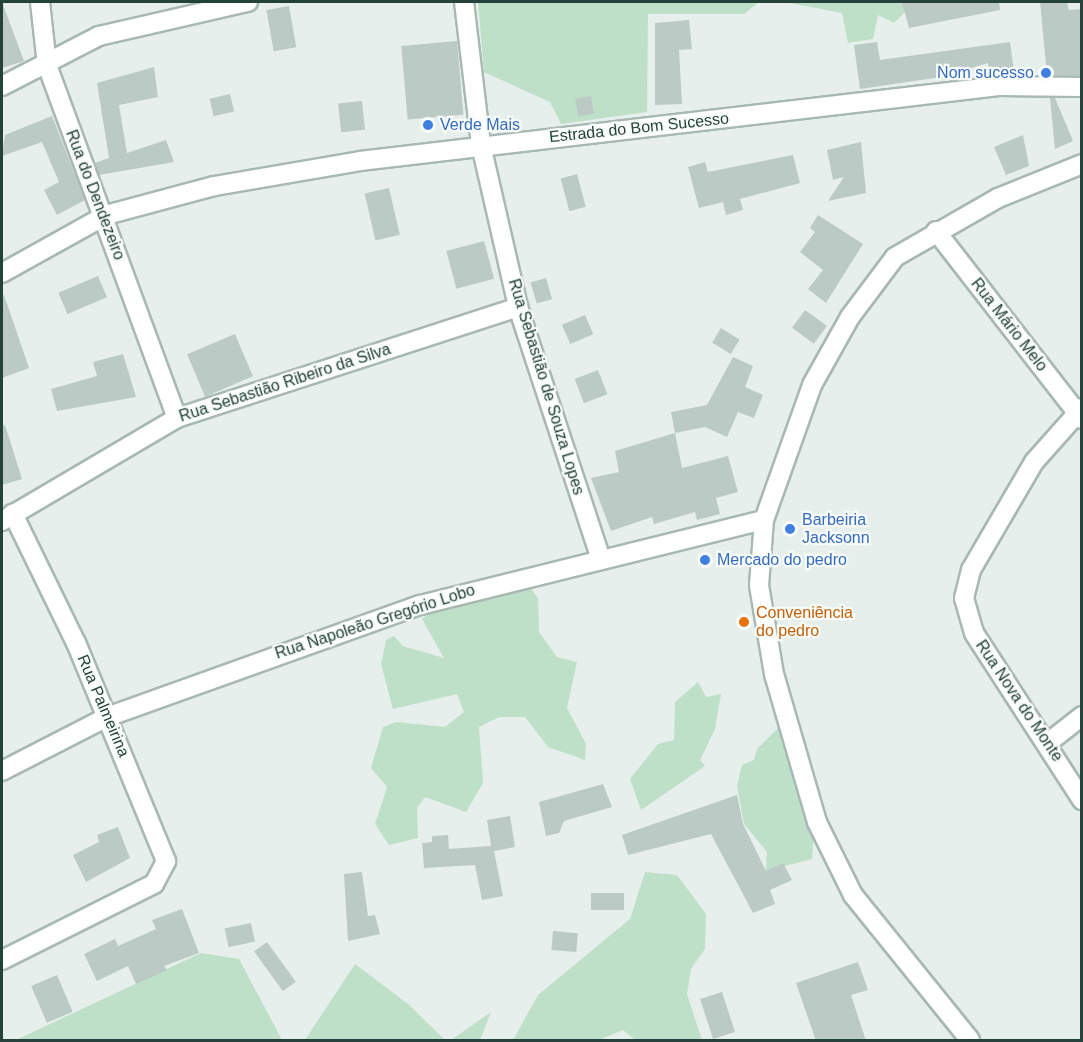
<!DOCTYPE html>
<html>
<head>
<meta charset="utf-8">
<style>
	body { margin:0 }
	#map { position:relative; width:1083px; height:1042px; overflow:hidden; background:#e6efeb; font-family:Helvetica,sans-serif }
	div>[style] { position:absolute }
	.green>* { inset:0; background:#bfe0c8 }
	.building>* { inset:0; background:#bbcac4; transform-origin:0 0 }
	.roads { filter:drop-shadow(2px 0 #a8b8b2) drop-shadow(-2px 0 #a8b8b2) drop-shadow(0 2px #a8b8b2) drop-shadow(0 -2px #a8b8b2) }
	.minor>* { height:18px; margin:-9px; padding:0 9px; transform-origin:9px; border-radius:9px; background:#fff }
	.dots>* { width:16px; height:16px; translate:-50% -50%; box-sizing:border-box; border:3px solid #f7fbf9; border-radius:50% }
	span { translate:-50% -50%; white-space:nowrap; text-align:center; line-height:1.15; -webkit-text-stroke:4.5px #f7fbf9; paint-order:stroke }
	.shop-label { font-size:16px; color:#366cbe }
	.right { translate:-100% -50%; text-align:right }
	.left { translate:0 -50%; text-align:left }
	.street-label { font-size:16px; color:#24423a }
	.food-label { font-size:16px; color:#c56008 }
	.frame { position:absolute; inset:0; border:3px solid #24423a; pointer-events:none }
</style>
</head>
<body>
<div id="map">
	<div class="green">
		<i style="clip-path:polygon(478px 2px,759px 2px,744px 14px,648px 14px,647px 112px,561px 124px,550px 102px,484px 72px)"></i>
		<i style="clip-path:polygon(784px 2px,915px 2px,894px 23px,878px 15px,873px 39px,848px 43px,842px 13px)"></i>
		<i style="clip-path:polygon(526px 583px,538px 598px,539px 632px,557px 657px,577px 662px,567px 708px,586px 744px,585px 760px,548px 747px,525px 717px,499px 717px,479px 727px,483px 783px,466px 812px,425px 797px,417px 808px,418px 838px,389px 845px,375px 824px,387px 787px,371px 768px,383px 727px,396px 722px,445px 727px,464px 712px,457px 694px,393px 709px,381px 664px,386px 640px,394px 636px,403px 646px,444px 658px,422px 619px,457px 595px,488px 600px)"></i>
		<i style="clip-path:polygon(698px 682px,706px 697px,721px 694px,715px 729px,700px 760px,705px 766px,641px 810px,630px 779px,658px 744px,674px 740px,675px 702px)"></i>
		<i style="clip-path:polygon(783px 723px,814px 830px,812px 859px,766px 871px,767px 852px,744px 824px,737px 786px,742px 765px,754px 760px,757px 749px)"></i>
		<i style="clip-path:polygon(645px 872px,677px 875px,706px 914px,705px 949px,691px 969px,687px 994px,702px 1040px,635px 1040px,623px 1030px,599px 1040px,513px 1040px,538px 995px,630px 919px)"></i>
		<i style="clip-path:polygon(201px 953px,239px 959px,282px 1040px,16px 1040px)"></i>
		<i style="clip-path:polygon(355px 964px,408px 1004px,445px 1040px,305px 1040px)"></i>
		<i style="clip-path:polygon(491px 1012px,480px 1040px,451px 1040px)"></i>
	</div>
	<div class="building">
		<i style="clip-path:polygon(2px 2px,24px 61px,2px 68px)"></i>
		<i style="clip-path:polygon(902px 2px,999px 2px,1000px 10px,909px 28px)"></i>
		<i style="clip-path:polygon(1040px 2px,1067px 2px,1069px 10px,1082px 9px,1082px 76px,1047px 75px)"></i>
		<i style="left:289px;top:6px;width:42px;height:23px;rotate:80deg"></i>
		<i style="clip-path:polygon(689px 20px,692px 49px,679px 50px,682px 104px,655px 105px,655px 23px)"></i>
		<i style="left:457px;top:41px;width:74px;height:56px;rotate:85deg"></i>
		<i style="clip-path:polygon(877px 42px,880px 60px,1010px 42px,1014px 72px,990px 75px,988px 63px,941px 77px,860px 89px,854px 45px)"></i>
		<i style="clip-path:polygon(154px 67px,158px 97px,119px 105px,127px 153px,166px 140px,174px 162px,99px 175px,95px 163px,109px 158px,97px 83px)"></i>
		<i style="left:230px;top:94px;width:18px;height:21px;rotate:77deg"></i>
		<i style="left:591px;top:96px;width:18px;height:16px;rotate:81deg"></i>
		<i style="clip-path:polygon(1050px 98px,1055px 98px,1073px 141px,1055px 149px)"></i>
		<i style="left:362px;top:101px;width:29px;height:24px;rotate:84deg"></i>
		<i style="clip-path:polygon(52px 116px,85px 200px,57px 215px,44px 190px,59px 182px,42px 142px,2px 156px,5px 135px)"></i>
		<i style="clip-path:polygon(1023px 135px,1029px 166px,1006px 175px,994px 147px)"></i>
		<i style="clip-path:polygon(861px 142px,866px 193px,828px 201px,844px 177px,833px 180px,827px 150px)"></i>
		<i style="clip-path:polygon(793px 155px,800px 183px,740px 199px,743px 210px,726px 215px,723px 202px,699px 208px,688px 167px,705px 162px,708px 172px)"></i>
		<i style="left:577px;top:174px;width:34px;height:17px;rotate:75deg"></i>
		<i style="left:389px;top:188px;width:48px;height:25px;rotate:77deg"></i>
		<i style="clip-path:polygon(818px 215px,863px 244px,826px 303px,808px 289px,823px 270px,800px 252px,815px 232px,810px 228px)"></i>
		<i style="left:484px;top:241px;width:39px;height:39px;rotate:75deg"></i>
		<i style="left:98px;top:276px;width:23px;height:43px;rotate:67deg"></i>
		<i style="left:546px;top:278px;width:22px;height:16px;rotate:74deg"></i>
		<i style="clip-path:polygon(4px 295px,29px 368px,2px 378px,2px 296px)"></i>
		<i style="left:805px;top:310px;width:27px;height:22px;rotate:36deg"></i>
		<i style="left:585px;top:315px;width:21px;height:25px;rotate:67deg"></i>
		<i style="left:721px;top:328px;width:22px;height:17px;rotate:32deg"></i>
		<i style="left:235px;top:334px;width:46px;height:52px;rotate:67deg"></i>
		<i style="clip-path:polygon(123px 354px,136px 397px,57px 411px,51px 389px,97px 376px,93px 362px)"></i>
		<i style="clip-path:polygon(733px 357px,753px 366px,745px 387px,763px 395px,754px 418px,738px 412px,727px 437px,705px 427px,675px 433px,671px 412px,707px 405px)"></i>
		<i style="left:598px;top:370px;width:26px;height:25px;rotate:69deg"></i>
		<i style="clip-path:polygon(5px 425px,22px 479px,2px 485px,2px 426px)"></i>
		<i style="clip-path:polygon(675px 433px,682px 468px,728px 456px,738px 492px,716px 498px,720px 514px,697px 520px,695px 512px,654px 524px,652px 517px,611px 531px,591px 478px,619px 472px,615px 451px)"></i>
		<i style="clip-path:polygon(603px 784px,612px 807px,564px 821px,559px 833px,546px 836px,539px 802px)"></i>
		<i style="clip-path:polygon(737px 795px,743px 824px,766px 871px,783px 863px,792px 880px,770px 890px,775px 904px,753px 913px,711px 834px,628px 855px,622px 835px)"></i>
		<i style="clip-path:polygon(510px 816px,515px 847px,494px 851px,503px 896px,482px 900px,475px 865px,424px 868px,422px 843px,432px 842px,432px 836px,448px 835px,449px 849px,491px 846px,487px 820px)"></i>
		<i style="clip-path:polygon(118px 827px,130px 858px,86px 882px,73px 855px,99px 842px,97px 835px)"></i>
		<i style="clip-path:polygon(362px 872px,368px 916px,375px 915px,380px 934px,348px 941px,344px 874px)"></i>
		<i style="left:624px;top:893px;width:17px;height:33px;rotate:90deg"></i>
		<i style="clip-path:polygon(182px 909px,199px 953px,164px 966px,167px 970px,136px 984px,128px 966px,97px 981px,84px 954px,115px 939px,118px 946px,156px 929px,152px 920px)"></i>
		<i style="left:251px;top:923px;width:19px;height:27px;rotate:78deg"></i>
		<i style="left:553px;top:931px;width:25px;height:19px;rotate:5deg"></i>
		<i style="left:267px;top:942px;width:49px;height:16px;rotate:54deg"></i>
		<i style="clip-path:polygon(858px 962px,868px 990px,851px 995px,866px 1041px,816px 1041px,796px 983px)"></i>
		<i style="left:57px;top:975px;width:40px;height:28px;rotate:67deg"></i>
		<i style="left:722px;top:992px;width:42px;height:23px;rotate:72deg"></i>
	</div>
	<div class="roads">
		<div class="minor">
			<i style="left:40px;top:2px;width:63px;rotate:83.7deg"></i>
			<i style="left:47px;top:65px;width:376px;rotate:69.8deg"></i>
			<i style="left:464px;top:2px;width:144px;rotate:83.2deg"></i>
			<i style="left:481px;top:145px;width:166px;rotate:77.1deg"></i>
			<i style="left:518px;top:307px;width:263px;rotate:71.8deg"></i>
			<i style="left:2px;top:86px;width:109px;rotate:-27.3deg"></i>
			<i style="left:99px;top:36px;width:153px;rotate:-12.9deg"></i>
			<i style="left:936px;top:231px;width:238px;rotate:52.2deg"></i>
			<i style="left:2px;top:273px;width:119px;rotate:-29.1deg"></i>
			<i style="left:106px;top:215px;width:112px;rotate:-15deg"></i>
			<i style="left:214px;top:186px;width:148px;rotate:-9.7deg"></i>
			<i style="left:360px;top:161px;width:643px;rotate:-6.69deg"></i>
			<i style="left:999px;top:86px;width:83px;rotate:0.7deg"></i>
			<i style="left:1082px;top:408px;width:72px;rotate:131.6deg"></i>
			<i style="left:1034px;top:462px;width:125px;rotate:120.3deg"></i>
			<i style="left:971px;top:570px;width:29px;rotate:104deg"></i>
			<i style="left:964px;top:598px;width:36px;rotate:74deg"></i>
			<i style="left:974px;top:633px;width:199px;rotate:57.1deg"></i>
			<i style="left:2px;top:521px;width:203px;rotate:-30.5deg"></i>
			<i style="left:177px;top:418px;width:359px;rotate:-18deg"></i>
			<i style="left:1049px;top:742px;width:42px;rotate:-38.2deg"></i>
			<i style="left:2px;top:771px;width:118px;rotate:-27.2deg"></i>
			<i style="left:107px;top:717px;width:332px;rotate:-19.7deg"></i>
			<i style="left:420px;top:605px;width:354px;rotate:-13.9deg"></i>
			<i style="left:2px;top:960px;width:170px;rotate:-26.6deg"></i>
			<i style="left:154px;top:884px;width:26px;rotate:-62deg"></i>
			<i style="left:166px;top:861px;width:236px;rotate:-112.4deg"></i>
			<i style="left:76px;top:643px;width:144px;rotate:-116deg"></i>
			<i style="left:970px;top:1040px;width:186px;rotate:-128.9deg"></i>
			<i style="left:853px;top:895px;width:81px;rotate:-116.3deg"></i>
			<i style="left:817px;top:822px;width:154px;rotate:-106.2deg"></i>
			<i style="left:774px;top:674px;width:90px;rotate:-99.6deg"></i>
			<i style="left:759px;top:585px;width:65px;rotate:-85.6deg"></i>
			<i style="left:764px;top:520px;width:143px;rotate:-70.4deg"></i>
			<i style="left:812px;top:385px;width:78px;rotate:-60.8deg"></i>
			<i style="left:850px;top:317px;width:75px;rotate:-53.1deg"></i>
			<i style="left:895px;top:257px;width:119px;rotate:-29.8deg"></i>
			<i style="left:998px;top:198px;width:91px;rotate:-22deg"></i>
		</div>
	</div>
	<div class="dots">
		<i style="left:1046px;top:73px;background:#3f7fe0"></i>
		<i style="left:428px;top:125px;background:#3f7fe0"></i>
		<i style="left:790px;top:529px;background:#3f7fe0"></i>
		<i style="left:705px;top:560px;background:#3f7fe0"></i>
		<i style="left:744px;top:622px;background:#e8710a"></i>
	</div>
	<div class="shop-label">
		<span class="right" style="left:1034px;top:73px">Nom sucesso</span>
		<span class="left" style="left:440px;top:125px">Verde Mais</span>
		<span class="left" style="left:802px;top:529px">Barbeiria<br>Jacksonn</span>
		<span class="left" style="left:717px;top:560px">Mercado do pedro</span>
	</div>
	<div class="street-label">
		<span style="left:639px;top:128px;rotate:-6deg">Estrada do Bom Sucesso</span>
		<span style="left:95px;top:195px;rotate:69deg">Rua do Dendezeiro</span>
		<span style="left:1009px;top:325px;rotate:52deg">Rua Mário Melo</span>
		<span style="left:285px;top:383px;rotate:-18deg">Rua Sebastião Ribeiro da Silva</span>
		<span style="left:546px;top:387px;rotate:73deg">Rua Sebastião de Souza Lopes</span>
		<span style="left:375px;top:622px;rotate:-18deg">Rua Napoleão Gregório Lobo</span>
		<span style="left:1019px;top:701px;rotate:56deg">Rua Nova do Monte</span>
		<span style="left:103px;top:706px;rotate:67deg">Rua Palmeirina</span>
	</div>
	<div class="food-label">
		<span class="left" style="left:756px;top:622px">Conveniência<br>do pedro</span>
	</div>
	<div class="frame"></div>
</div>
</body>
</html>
